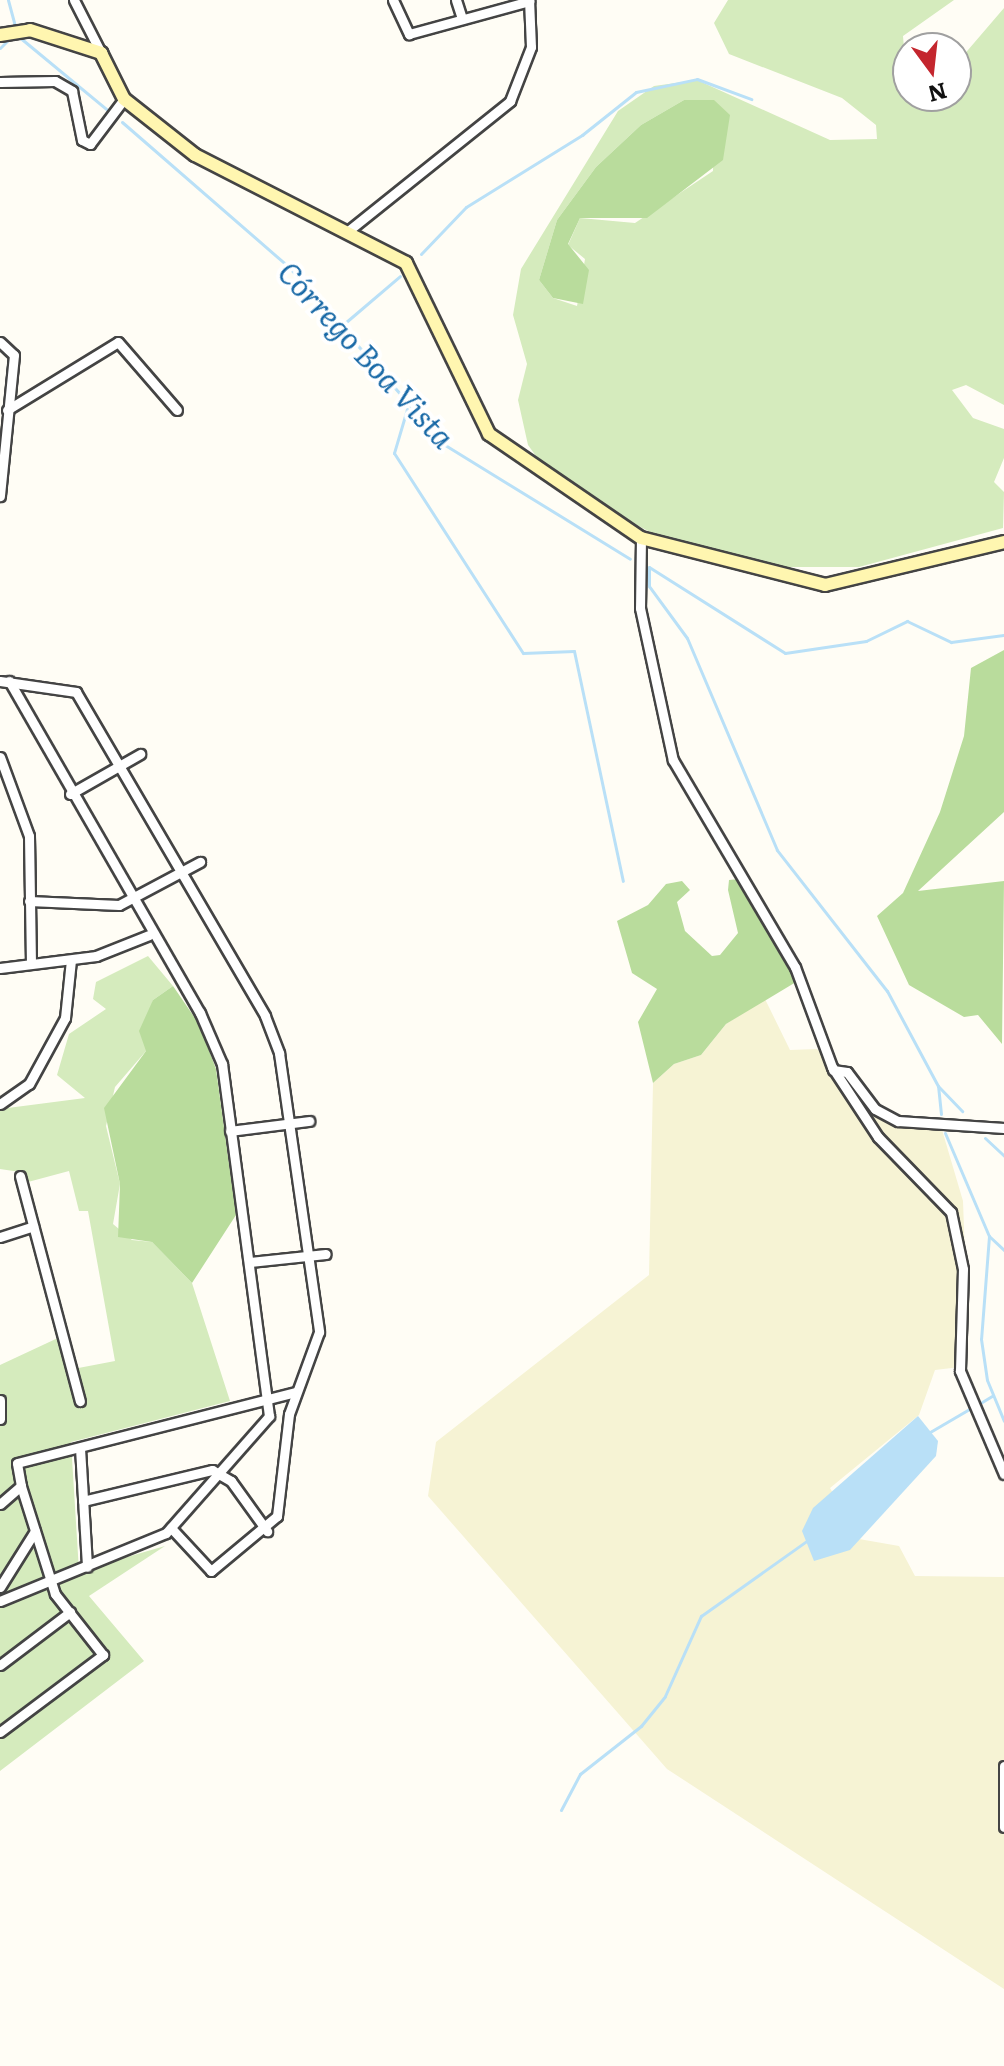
<!DOCTYPE html>
<html>
<head>
<meta charset="utf-8">
<style>
	body { margin:0 }
	#map { position:relative; width:1004px; height:2066px; overflow:hidden; background:#fffdf5; font-family:Literata,serif }
	div>[style] { position:absolute }
	.farmland>* { inset:0; background:#f6f3d4 }
	.green>* { inset:0; background:#d5ebbd }
	.forest>* { inset:0; background:#b9dc9c }
	.water>* { inset:0; background:#b9e0f7 }
	.stream>* { height:3px; margin:-1.5px; padding:0 1.5px; transform-origin:1.5px; border-radius:1.5px; background:#b9e0f7 }
	.roads { filter:drop-shadow(2px 0 #444) drop-shadow(-2px 0 #444) drop-shadow(0 2px #444) drop-shadow(0 -2px #444) }
	.street>* { height:9px; margin:-4.5px; padding:0 4.5px; transform-origin:4.5px; border-radius:4.5px; background:#fff }
	.secondary>* { height:12px; margin:-6px; padding:0 6px; transform-origin:6px; border-radius:6px; background:#fff6b0 }
	span { translate:-50% -50%; white-space:nowrap; text-align:center; line-height:1.15; -webkit-text-stroke:8px #fff; paint-order:stroke }
	.water-label { font-size:30px; color:#1768a6; font-style:italic }
	.north { position:absolute; left:892px; top:32px; width:80px; height:80px; box-sizing:border-box; background:#fff; border:2px solid #a0a0a0; border-radius:50%; rotate:165deg; font-size:22px; font-weight:700; line-height:32px; text-align:center; color:#111 }
	.north::after { content:''; display:block; margin:auto; width:28px; height:36px; background:#c4262e; clip-path:polygon(50% 0,100% 100%,50% 72%,0 100%) }
</style>
</head>
<body>
<div id="map">
	<div class="farmland">
		<i style="clip-path:polygon(765px 999px,790px 1050px,817px 1049px,848px 1085px,884px 1111px,940px 1123px,963px 1201px,967px 1309px,960px 1367px,935px 1370px,919px 1415px,830px 1488px,859px 1539px,899px 1546px,915px 1576px,1004px 1577px,1004px 1989px,667px 1769px,428px 1496px,436px 1442px,649px 1275px,653px 1083px,674px 1064px,701px 1055px,726px 1024px)"></i>
	</div>
	<div class="green">
		<i style="clip-path:polygon(evenodd,728px 0,954px 0,903px 36px,908px 96px,956px 96px,956px 64px,1004px 8px,1004px 405px,966px 385px,952px 390px,973px 418px,1004px 429px,1004px 458px,994px 482px,1004px 492px,1003px 528px,859px 567px,771px 567px,684px 550px,582px 496px,546px 470px,528px 445px,518px 400px,527px 364px,513px 315px,521px 269px,618px 111px,654px 86px,697px 80px,830px 140px,877px 139px,876px 125px,842px 98px,729px 54px,714px 23px,728px 0,684px 100px,714px 100px,713px 171px,635px 223px,580px 218px,568px 245px,585px 259px,577px 306px,553px 298px,539px 280px,557px 220px,596px 167px,641px 125px,684px 100px)"></i>
		<i style="clip-path:polygon(148px 956px,173px 986px,153px 1000px,146px 1051px,115px 1087px,106px 1126px,120px 1184px,113px 1224px,132px 1240px,152px 1242px,192px 1283px,230px 1401px,71px 1442px,79px 1571px,165px 1546px,89px 1596px,144px 1661px,0 1771px,0 1365px,60px 1337px,68px 1370px,115px 1361px,88px 1211px,79px 1211px,69px 1171px,28px 1182px,20px 1172px,0 1169px,0 1109px,85px 1098px,57px 1075px,69px 1034px,106px 1009px,93px 999px,96px 982px)"></i>
	</div>
	<div class="forest">
		<i style="clip-path:polygon(684px 100px,714px 100px,730px 115px,723px 160px,647px 218px,580px 218px,568px 244px,589px 270px,583px 304px,553px 298px,539px 280px,557px 220px,596px 167px,641px 125px)"></i>
		<i style="clip-path:polygon(1004px 650px,1004px 812px,918px 891px,1004px 881px,1002px 1044px,978px 1015px,964px 1017px,909px 985px,877px 916px,903px 893px,940px 812px,964px 736px,971px 668px)"></i>
		<i style="clip-path:polygon(739px 879px,796px 982px,726px 1024px,701px 1055px,674px 1064px,653px 1083px,638px 1022px,657px 989px,632px 973px,617px 921px,648px 905px,666px 884px,682px 881px,690px 890px,677px 902px,685px 931px,712px 956px,720px 955px,738px 933px,728px 890px,729px 880px)"></i>
		<i style="clip-path:polygon(173px 986px,199px 1024px,216px 1069px,236px 1215px,192px 1283px,152px 1242px,118px 1237px,120px 1184px,104px 1108px,146px 1051px,139px 1031px,153px 1000px)"></i>
	</div>
	<div class="water">
		<i style="clip-path:polygon(918px 1416px,938px 1441px,936px 1456px,850px 1550px,814px 1561px,802px 1531px,813px 1508px)"></i>
	</div>
	<div class="stream">
		<i style="left:8px;top:0;width:31px;rotate:75deg"></i>
		<i style="left:18px;top:36px;width:119px;rotate:39.6deg"></i>
		<i style="left:0;top:48px;width:13px;rotate:-45deg"></i>
		<i style="left:122px;top:122px;width:221px;rotate:41deg"></i>
		<i style="left:289px;top:267px;width:237px;rotate:48.8deg"></i>
		<i style="left:445px;top:445px;width:217px;rotate:31.6deg"></i>
		<i style="left:421px;top:254px;width:65px;rotate:-46.2deg"></i>
		<i style="left:466px;top:207px;width:137px;rotate:-31.8deg"></i>
		<i style="left:582px;top:135px;width:69px;rotate:-38.5deg"></i>
		<i style="left:636px;top:92px;width:62px;rotate:-12deg"></i>
		<i style="left:697px;top:79px;width:58px;rotate:20.3deg"></i>
		<i style="left:339px;top:328px;width:80px;rotate:-40.4deg"></i>
		<i style="left:407px;top:409px;width:46px;rotate:106.5deg"></i>
		<i style="left:394px;top:453px;width:238px;rotate:57.2deg"></i>
		<i style="left:523px;top:653px;width:51px;rotate:-2.2deg"></i>
		<i style="left:574px;top:651px;width:235px;rotate:78deg"></i>
		<i style="left:938px;top:1086px;width:35px;rotate:46deg"></i>
		<i style="left:941px;top:1114px;width:28px;rotate:-96deg"></i>
		<i style="left:938px;top:1086px;width:108px;rotate:-118.2deg"></i>
		<i style="left:887px;top:991px;width:179px;rotate:-128deg"></i>
		<i style="left:777px;top:850px;width:230px;rotate:-113deg"></i>
		<i style="left:687px;top:638px;width:64px;rotate:-126.2deg"></i>
		<i style="left:649px;top:586px;width:19px;rotate:-90deg"></i>
		<i style="left:649px;top:567px;width:161px;rotate:32.3deg"></i>
		<i style="left:785px;top:653px;width:82px;rotate:-8.4deg"></i>
		<i style="left:866px;top:641px;width:46px;rotate:-26deg"></i>
		<i style="left:907px;top:621px;width:49px;rotate:25.5deg"></i>
		<i style="left:951px;top:642px;width:53px;rotate:-7.5deg"></i>
		<i style="left:945px;top:1133px;width:112px;rotate:66.9deg"></i>
		<i style="left:989px;top:1236px;width:103px;rotate:94.4deg"></i>
		<i style="left:981px;top:1339px;width:41px;rotate:81.7deg"></i>
		<i style="left:987px;top:1380px;width:44px;rotate:67.5deg"></i>
		<i style="left:985px;top:1138px;width:26px;rotate:43deg"></i>
		<i style="left:989px;top:1236px;width:21px;rotate:43deg"></i>
		<i style="left:982px;top:1402px;width:12px;rotate:-31deg"></i>
		<i style="left:930px;top:1432px;width:48px;rotate:-30.3deg"></i>
		<i style="left:561px;top:1810px;width:41px;rotate:-62.2deg"></i>
		<i style="left:580px;top:1774px;width:78px;rotate:-38.2deg"></i>
		<i style="left:641px;top:1726px;width:38px;rotate:-51deg"></i>
		<i style="left:665px;top:1696px;width:88px;rotate:-65.8deg"></i>
		<i style="left:701px;top:1616px;width:131px;rotate:-35.4deg"></i>
	</div>
	<div class="roads">
		<div class="street">
			<i style="left:74px;top:0;width:59px;rotate:63deg"></i>
			<i style="left:393px;top:0;width:38px;rotate:65deg"></i>
			<i style="left:409px;top:34px;width:125px;rotate:-15.3deg"></i>
			<i style="left:456px;top:0;width:20px;rotate:72deg"></i>
			<i style="left:0;top:82px;width:55px;rotate:-1deg"></i>
			<i style="left:55px;top:81px;width:20px;rotate:30deg"></i>
			<i style="left:72px;top:91px;width:50px;rotate:78.5deg"></i>
			<i style="left:82px;top:140px;width:9px;rotate:27deg"></i>
			<i style="left:90px;top:144px;width:56px;rotate:-52.9deg"></i>
			<i style="left:348px;top:231px;width:208px;rotate:-38.7deg"></i>
			<i style="left:510px;top:101px;width:58px;rotate:-68.7deg"></i>
			<i style="left:531px;top:47px;width:47px;rotate:-92.4deg"></i>
			<i style="left:0;top:342px;width:19px;rotate:43deg"></i>
			<i style="left:14px;top:355px;width:142px;rotate:95.7deg"></i>
			<i style="left:7px;top:410px;width:130px;rotate:-31.5deg"></i>
			<i style="left:118px;top:342px;width:90px;rotate:49.1deg"></i>
			<i style="left:641px;top:538px;width:70px;rotate:90.8deg"></i>
			<i style="left:640px;top:608px;width:156px;rotate:77.8deg"></i>
			<i style="left:673px;top:760px;width:240px;rotate:59.5deg"></i>
			<i style="left:795px;top:967px;width:107px;rotate:69.7deg"></i>
			<i style="left:832px;top:1067px;width:84px;rotate:56.7deg"></i>
			<i style="left:878px;top:1137px;width:105px;rotate:45.8deg"></i>
			<i style="left:951px;top:1212px;width:58px;rotate:78.1deg"></i>
			<i style="left:963px;top:1269px;width:102px;rotate:91.7deg"></i>
			<i style="left:960px;top:1371px;width:112px;rotate:66.9deg"></i>
			<i style="left:0;top:681px;width:77px;rotate:8.2deg"></i>
			<i style="left:76px;top:692px;width:375px;rotate:59.7deg"></i>
			<i style="left:265px;top:1016px;width:40px;rotate:69deg"></i>
			<i style="left:279px;top:1053px;width:282px;rotate:81.8deg"></i>
			<i style="left:319px;top:1332px;width:87px;rotate:110.1deg"></i>
			<i style="left:289px;top:1414px;width:103px;rotate:96.7deg"></i>
			<i style="left:277px;top:1516px;width:86px;rotate:140.2deg"></i>
			<i style="left:211px;top:1571px;width:59px;rotate:-132.9deg"></i>
			<i style="left:0;top:757px;width:84px;rotate:69.8deg"></i>
			<i style="left:29px;top:836px;width:127px;rotate:89.1deg"></i>
			<i style="left:70px;top:794px;width:81px;rotate:-29.7deg"></i>
			<i style="left:29px;top:901px;width:90px;rotate:2.5deg"></i>
			<i style="left:119px;top:905px;width:92px;rotate:-28deg"></i>
			<i style="left:0;top:968px;width:97px;rotate:-7.1deg"></i>
			<i style="left:96px;top:956px;width:57px;rotate:-21.6deg"></i>
			<i style="left:833px;top:1070px;width:14px;rotate:8deg"></i>
			<i style="left:847px;top:1072px;width:46px;rotate:52.9deg"></i>
			<i style="left:875px;top:1109px;width:26px;rotate:28deg"></i>
			<i style="left:898px;top:1121px;width:106px;rotate:3.8deg"></i>
			<i style="left:0;top:1104px;width:35px;rotate:-35deg"></i>
			<i style="left:29px;top:1084px;width:75px;rotate:-61.4deg"></i>
			<i style="left:65px;top:1018px;width:58px;rotate:-84.1deg"></i>
			<i style="left:230px;top:1131px;width:80px;rotate:-7.2deg"></i>
			<i style="left:20px;top:1176px;width:233px;rotate:75.1deg"></i>
			<i style="left:0;top:1237px;width:35px;rotate:-18deg"></i>
			<i style="left:250px;top:1262px;width:76px;rotate:-6deg"></i>
			<i style="left:0;top:1400px;width:19px;rotate:90deg"></i>
			<i style="left:80px;top:1448px;width:119px;rotate:86.6deg"></i>
			<i style="left:83px;top:1501px;width:133px;rotate:-13.5deg"></i>
			<i style="left:212px;top:1470px;width:22px;rotate:30deg"></i>
			<i style="left:231px;top:1481px;width:62px;rotate:54.2deg"></i>
			<i style="left:0;top:1504px;width:28px;rotate:-41deg"></i>
			<i style="left:21px;top:1486px;width:23px;rotate:-100deg"></i>
			<i style="left:17px;top:1463px;width:287px;rotate:-14.3deg"></i>
			<i style="left:0;top:1587px;width:66px;rotate:-58deg"></i>
			<i style="left:0;top:1601px;width:179px;rotate:-22.3deg"></i>
			<i style="left:166px;top:1533px;width:156px;rotate:-48.6deg"></i>
			<i style="left:269px;top:1416px;width:355px;rotate:-97.6deg"></i>
			<i style="left:222px;top:1064px;width:56px;rotate:-113.3deg"></i>
			<i style="left:200px;top:1013px;width:383px;rotate:-119.9deg"></i>
			<i style="left:0;top:1665px;width:88px;rotate:-37.1deg"></i>
			<i style="left:0;top:1732px;width:129px;rotate:-36.8deg"></i>
			<i style="left:103px;top:1655px;width:78px;rotate:-128.2deg"></i>
			<i style="left:55px;top:1594px;width:113px;rotate:-107.5deg"></i>
			<i style="left:1004px;top:1766px;width:61px;rotate:90deg"></i>
		</div>
		<div class="secondary">
			<i style="left:0;top:35px;width:30px;rotate:-9deg"></i>
			<i style="left:30px;top:30px;width:75px;rotate:17.9deg"></i>
			<i style="left:101px;top:53px;width:51px;rotate:63.4deg"></i>
			<i style="left:124px;top:99px;width:90px;rotate:38.3deg"></i>
			<i style="left:195px;top:155px;width:237px;rotate:27.1deg"></i>
			<i style="left:406px;top:263px;width:190px;rotate:64.1deg"></i>
			<i style="left:489px;top:434px;width:184px;rotate:34.4deg"></i>
			<i style="left:641px;top:538px;width:190px;rotate:14.3deg"></i>
			<i style="left:825px;top:585px;width:184px;rotate:-13.5deg"></i>
		</div>
	</div>
	<div class="water-label">
		<span style="left:367px;top:354px;rotate:47deg">Córrego Boa Vista</span>
	</div>
	<div class="north">N</div>
</div>
</body>
</html>
